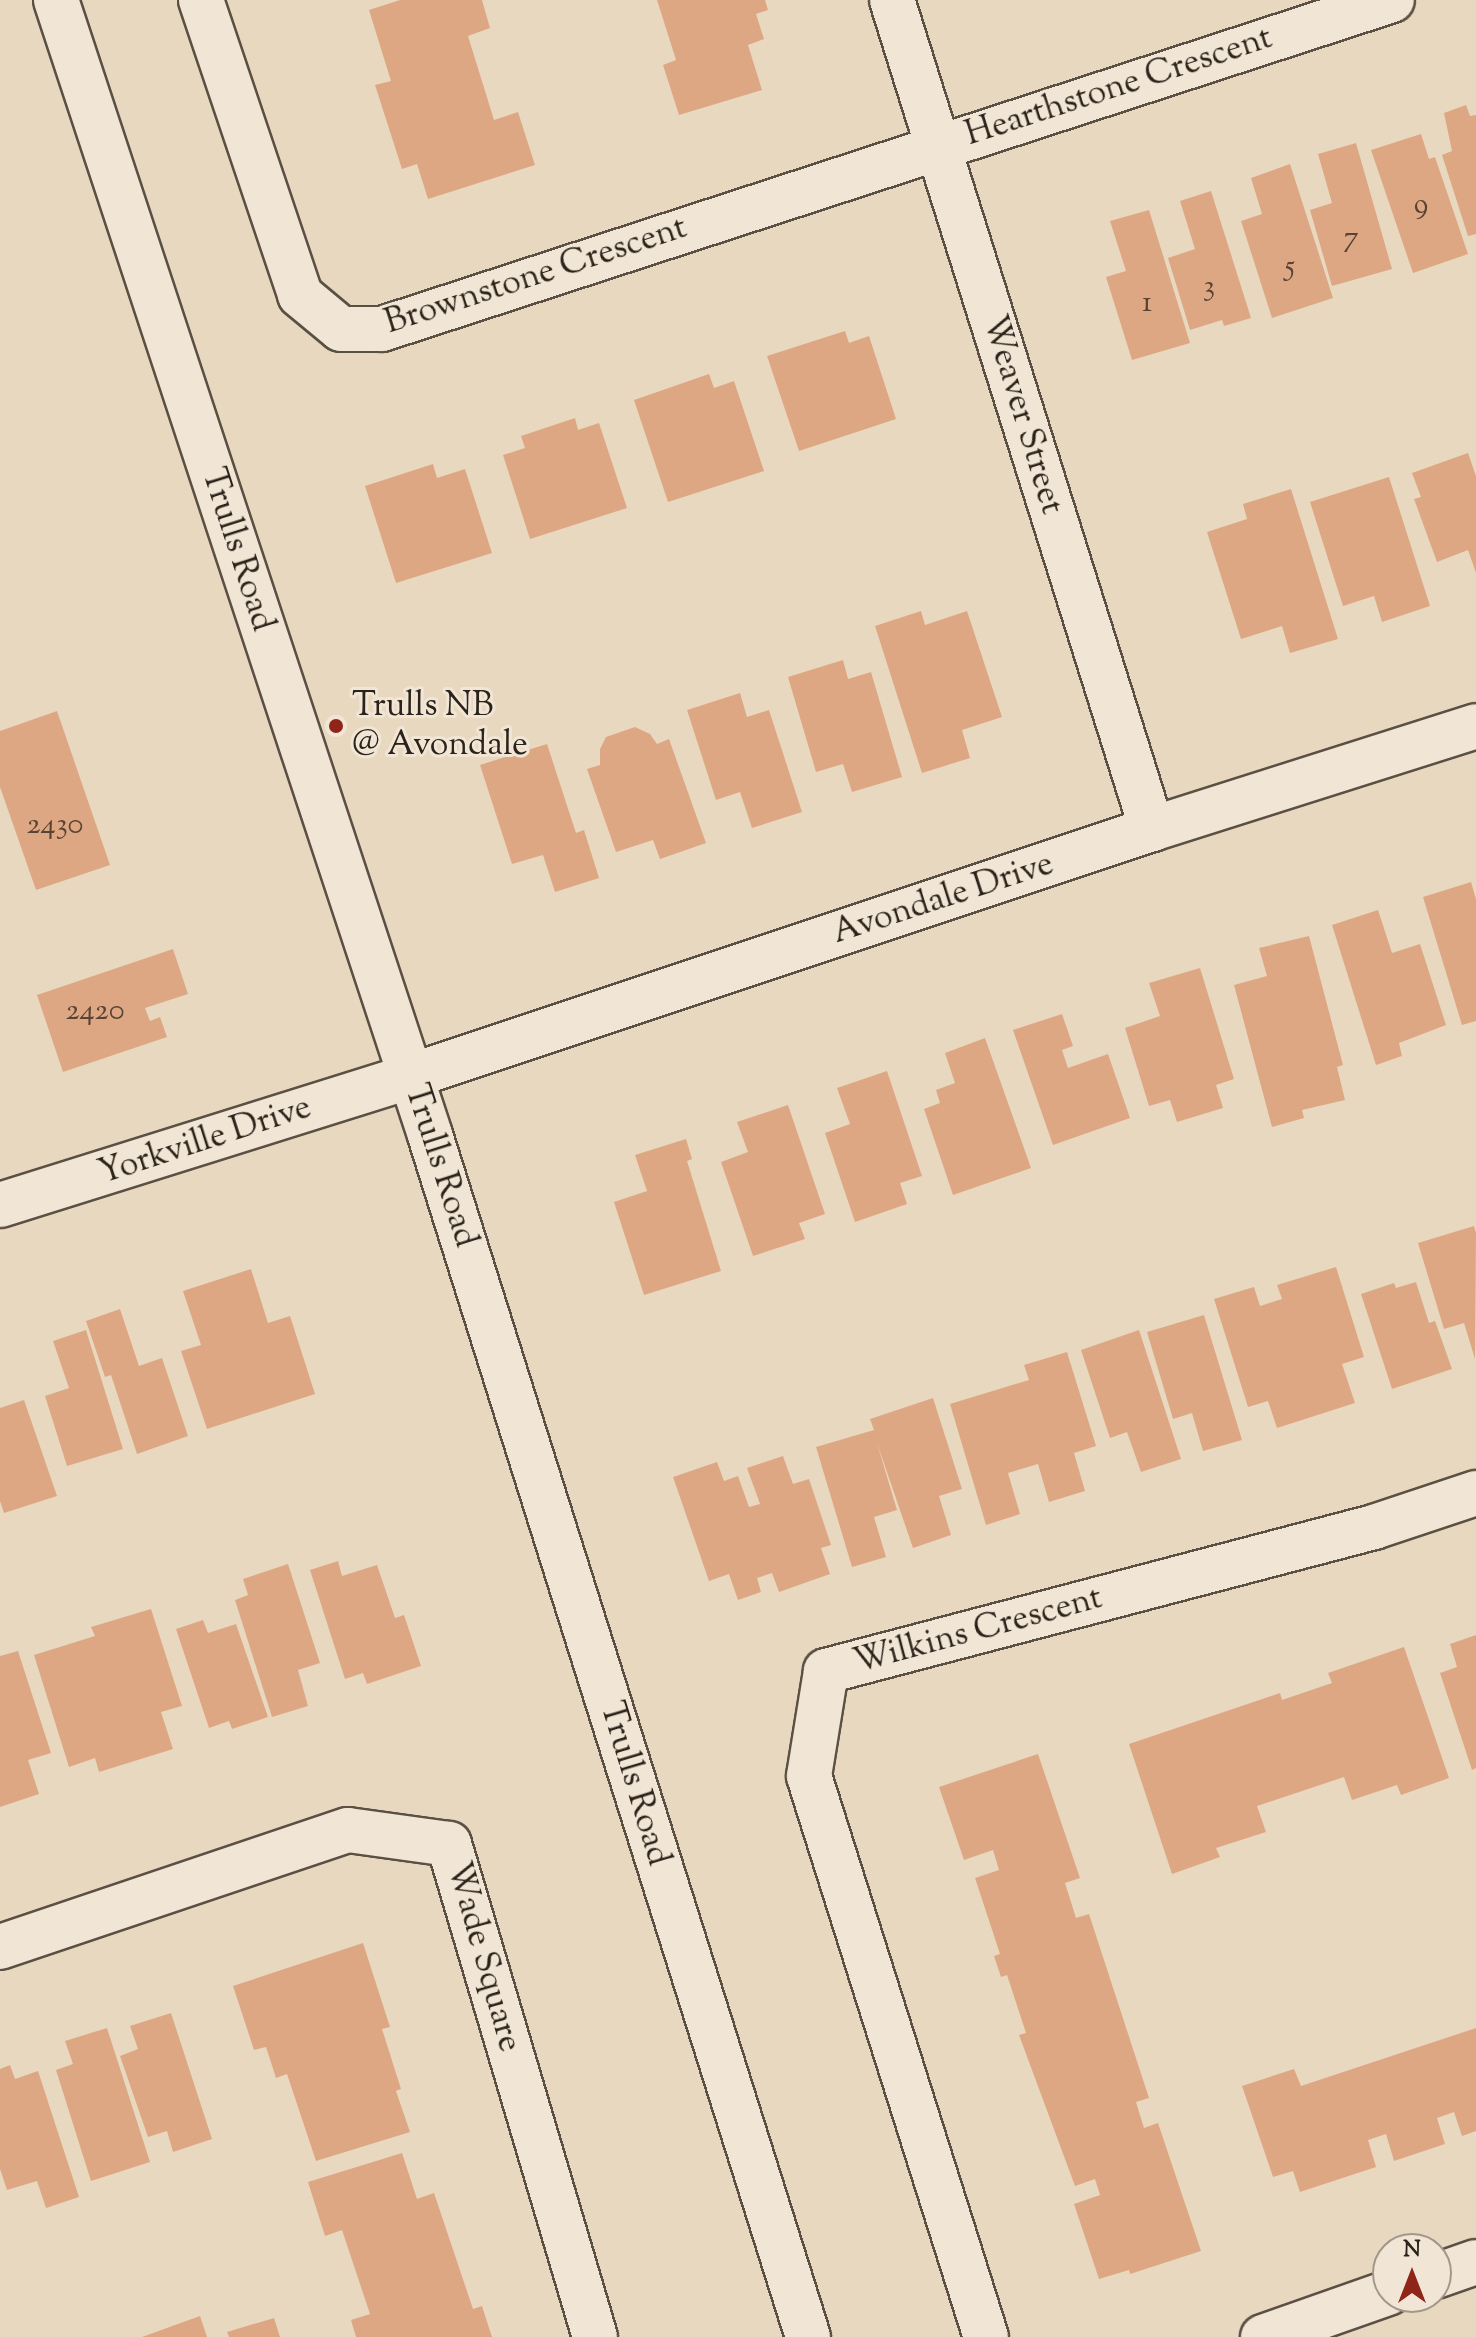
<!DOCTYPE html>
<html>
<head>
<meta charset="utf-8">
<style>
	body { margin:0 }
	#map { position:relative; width:1476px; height:2337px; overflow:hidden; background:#e9d8c0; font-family:"Sorts Mill Goudy",serif }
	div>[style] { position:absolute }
	.building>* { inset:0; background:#dea783 }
	.roads { filter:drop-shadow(2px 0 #5a5043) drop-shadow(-2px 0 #5a5043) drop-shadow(0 2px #5a5043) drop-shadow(0 -2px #5a5043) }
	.minor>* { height:44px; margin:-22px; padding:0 22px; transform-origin:22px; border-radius:22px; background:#f1e6d6 }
	.dots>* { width:22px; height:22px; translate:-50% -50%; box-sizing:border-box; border:4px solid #f1e6d6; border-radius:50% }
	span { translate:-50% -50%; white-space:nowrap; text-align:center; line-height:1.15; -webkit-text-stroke:6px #f1e6d6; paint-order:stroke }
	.number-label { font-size:30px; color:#584334 }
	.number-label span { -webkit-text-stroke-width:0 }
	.street-label { font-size:34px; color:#2b2219 }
	.poi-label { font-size:34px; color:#2b2219 }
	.left { translate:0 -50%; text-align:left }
	.north { position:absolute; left:1372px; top:2233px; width:80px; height:80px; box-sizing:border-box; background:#f1e6d6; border:2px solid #a2988a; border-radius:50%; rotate:0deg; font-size:22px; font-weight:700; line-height:32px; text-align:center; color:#2b2219 }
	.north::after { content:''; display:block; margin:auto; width:28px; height:36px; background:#8f2418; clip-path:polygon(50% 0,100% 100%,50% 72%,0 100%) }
</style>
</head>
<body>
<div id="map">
	<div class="building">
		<i style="clip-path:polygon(400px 0,482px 0,490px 28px,468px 36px,494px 120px,518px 112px,535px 165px,428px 199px,417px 164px,402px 169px,375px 85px,391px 81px,369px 10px)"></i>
		<i style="clip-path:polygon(657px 0,765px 0,768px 10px,756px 14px,764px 39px,748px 45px,762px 90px,679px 115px,663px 65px,676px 60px)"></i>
		<i style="clip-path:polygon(1466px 105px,1470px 116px,1476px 115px,1476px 234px,1468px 236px,1442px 155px,1452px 151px,1444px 113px)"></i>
		<i style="clip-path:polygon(1421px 134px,1429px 159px,1435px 157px,1468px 254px,1413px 273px,1371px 150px)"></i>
		<i style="clip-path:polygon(1356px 143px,1392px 269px,1332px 286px,1310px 210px,1332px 203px,1318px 154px)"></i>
		<i style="clip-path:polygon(1290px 164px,1333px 298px,1272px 318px,1241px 221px,1262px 214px,1251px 178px)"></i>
		<i style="clip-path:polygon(1211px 191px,1251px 318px,1224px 326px,1222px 320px,1190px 330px,1168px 258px,1195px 249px,1180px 201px)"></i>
		<i style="clip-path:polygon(1149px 210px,1190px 343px,1132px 360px,1106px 277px,1126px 271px,1110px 221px)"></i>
		<i style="clip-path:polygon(845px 331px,849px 343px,869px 336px,896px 419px,799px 451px,767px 356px)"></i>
		<i style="clip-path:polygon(709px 374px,714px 388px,734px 381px,764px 471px,668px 502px,634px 400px)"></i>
		<i style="clip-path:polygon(575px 418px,578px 430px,599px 423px,627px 508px,530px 539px,503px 455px,525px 448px,521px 436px)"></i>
		<i style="clip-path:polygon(1468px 453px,1476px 476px,1476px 573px,1468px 550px,1437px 562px,1414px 499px,1421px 497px,1412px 473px)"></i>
		<i style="clip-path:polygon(433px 464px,437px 478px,465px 469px,492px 553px,396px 583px,365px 486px)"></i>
		<i style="clip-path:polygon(1389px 477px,1430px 606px,1382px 622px,1374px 596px,1343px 606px,1310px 502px)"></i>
		<i style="clip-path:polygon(1291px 489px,1338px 639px,1290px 653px,1282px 626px,1241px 639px,1207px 532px,1247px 519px,1243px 504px)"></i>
		<i style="clip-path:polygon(921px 611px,925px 625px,967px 611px,1002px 717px,962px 730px,970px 758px,922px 773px,875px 626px)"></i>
		<i style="clip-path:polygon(843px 660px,848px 679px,871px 672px,902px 777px,852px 792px,843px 764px,816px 772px,788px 677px)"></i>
		<i style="clip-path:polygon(740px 693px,747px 717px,769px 710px,802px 812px,752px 828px,740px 792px,716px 800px,687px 710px)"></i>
		<i style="clip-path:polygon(57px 711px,110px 865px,36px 890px,0 787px,0 731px)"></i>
		<i style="clip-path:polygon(635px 727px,650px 734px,657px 744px,669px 739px,706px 843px,660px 859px,653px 840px,616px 852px,587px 769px,600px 765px,600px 749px,606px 737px)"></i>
		<i style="clip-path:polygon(547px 744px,576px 833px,584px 830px,599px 878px,555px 892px,543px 855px,512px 864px,480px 765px)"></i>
		<i style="clip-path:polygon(1471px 882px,1476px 899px,1476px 1021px,1462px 1025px,1423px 897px)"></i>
		<i style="clip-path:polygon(1378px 910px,1392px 953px,1420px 944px,1446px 1025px,1399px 1043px,1402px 1056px,1376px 1065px,1332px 925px)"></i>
		<i style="clip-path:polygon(1309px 936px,1343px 1065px,1337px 1067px,1345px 1100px,1302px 1110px,1304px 1118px,1272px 1127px,1234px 985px,1267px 976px,1259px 948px)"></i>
		<i style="clip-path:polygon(173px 949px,188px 994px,145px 1008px,150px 1021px,160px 1017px,167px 1037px,63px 1072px,37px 995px)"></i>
		<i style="clip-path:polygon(1200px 968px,1234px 1079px,1216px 1085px,1223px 1108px,1177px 1122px,1170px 1100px,1149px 1106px,1125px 1028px,1160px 1016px,1149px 983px)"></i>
		<i style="clip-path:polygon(1062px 1014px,1073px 1046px,1062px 1050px,1068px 1068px,1108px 1054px,1130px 1118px,1053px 1145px,1013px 1030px)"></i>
		<i style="clip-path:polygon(985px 1038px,1031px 1168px,953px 1195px,924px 1109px,940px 1103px,936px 1090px,955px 1083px,945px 1053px)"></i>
		<i style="clip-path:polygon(887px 1071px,922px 1176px,900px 1183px,907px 1204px,855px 1222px,825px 1133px,850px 1124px,837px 1088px)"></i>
		<i style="clip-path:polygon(788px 1105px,825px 1214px,799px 1223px,805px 1239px,753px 1256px,721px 1162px,748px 1152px,737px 1122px)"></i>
		<i style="clip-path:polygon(686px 1139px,692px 1159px,687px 1161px,721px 1271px,644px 1295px,614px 1202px,647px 1191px,635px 1155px)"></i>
		<i style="clip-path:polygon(1474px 1226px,1476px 1233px,1475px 1359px,1464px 1323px,1444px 1329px,1418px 1243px)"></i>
		<i style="clip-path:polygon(1336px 1267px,1364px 1357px,1342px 1364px,1355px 1403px,1277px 1428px,1268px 1401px,1248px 1407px,1214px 1299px,1254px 1287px,1260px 1306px,1282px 1299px,1277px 1285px)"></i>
		<i style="clip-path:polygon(251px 1269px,268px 1323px,290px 1316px,315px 1394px,207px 1429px,181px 1351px,201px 1345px,183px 1291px)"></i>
		<i style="clip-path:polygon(1416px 1282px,1429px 1323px,1435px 1321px,1452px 1369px,1392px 1389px,1361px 1294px,1394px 1283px,1396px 1288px)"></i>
		<i style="clip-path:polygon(120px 1309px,139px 1366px,162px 1358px,188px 1436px,137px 1454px,111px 1375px,105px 1377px,86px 1321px)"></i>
		<i style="clip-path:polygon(1204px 1315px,1242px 1440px,1203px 1451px,1192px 1413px,1173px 1419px,1147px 1332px)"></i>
		<i style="clip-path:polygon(86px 1330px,123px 1449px,67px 1466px,45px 1396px,69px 1388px,53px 1341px)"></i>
		<i style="clip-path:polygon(1139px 1330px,1181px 1459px,1141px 1472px,1127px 1432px,1110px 1438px,1081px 1350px)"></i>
		<i style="clip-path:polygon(1067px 1352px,1096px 1446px,1074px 1453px,1085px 1491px,1049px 1502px,1038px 1464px,1008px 1473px,1020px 1514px,986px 1525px,950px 1404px,1029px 1380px,1024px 1365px)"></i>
		<i style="clip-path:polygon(933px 1398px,962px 1489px,939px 1496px,951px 1535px,913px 1548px,877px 1443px,897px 1510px,874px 1517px,886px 1557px,852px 1567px,816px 1447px,874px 1430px,870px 1419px)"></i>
		<i style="clip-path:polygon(24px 1400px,57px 1496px,4px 1513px,0 1501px,0 1408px)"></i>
		<i style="clip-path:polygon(783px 1456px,793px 1484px,809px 1479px,831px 1545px,821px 1548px,830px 1574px,779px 1592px,772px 1573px,757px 1578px,761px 1592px,738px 1600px,729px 1574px,709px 1581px,673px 1477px,717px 1462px,724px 1481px,738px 1476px,749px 1507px,760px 1504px,747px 1468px)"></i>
		<i style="clip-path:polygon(338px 1561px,342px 1576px,377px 1565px,395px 1618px,404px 1615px,421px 1666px,367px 1684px,363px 1673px,345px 1679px,310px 1570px)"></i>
		<i style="clip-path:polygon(288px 1564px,320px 1663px,298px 1670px,308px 1706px,272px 1717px,235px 1600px,248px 1595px,243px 1579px)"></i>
		<i style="clip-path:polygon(151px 1609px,182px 1706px,161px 1712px,173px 1749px,99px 1772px,95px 1758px,69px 1767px,34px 1655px,95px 1636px,91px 1627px)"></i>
		<i style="clip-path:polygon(203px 1620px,208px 1633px,236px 1624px,268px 1717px,232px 1729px,229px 1721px,209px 1728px,176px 1629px)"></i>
		<i style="clip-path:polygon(1476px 1635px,1476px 1768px,1472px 1770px,1440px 1673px,1457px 1667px,1450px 1644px)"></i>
		<i style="clip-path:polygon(1404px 1647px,1449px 1778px,1401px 1795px,1397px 1785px,1352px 1800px,1344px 1777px,1257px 1806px,1266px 1832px,1216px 1848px,1220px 1857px,1172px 1874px,1129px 1744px,1280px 1693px,1282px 1700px,1332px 1683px,1328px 1673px)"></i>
		<i style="clip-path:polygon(18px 1651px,51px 1753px,28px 1760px,39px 1794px,0 1807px,0 1656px)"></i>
		<i style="clip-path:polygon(1038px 1754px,1080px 1878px,1065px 1883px,1076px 1918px,1089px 1914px,1149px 2098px,1136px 2102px,1144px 2128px,1158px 2123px,1201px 2251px,1130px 2274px,1129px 2270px,1099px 2279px,1074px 2204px,1100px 2195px,1095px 2179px,1075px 2186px,1019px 2035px,1026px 2033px,1007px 1975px,1001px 1977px,994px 1956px,1000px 1954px,975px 1878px,999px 1870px,993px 1850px,964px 1860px,939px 1787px)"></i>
		<i style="clip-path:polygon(363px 1943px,390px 2027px,382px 2029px,401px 2089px,396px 2091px,410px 2132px,316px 2161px,287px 2074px,276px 2078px,266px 2047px,254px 2050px,233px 1986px)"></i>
		<i style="clip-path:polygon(171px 2013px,212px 2139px,173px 2152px,167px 2131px,148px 2137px,120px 2056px,138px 2049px,130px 2026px)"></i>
		<i style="clip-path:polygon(107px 2028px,150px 2162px,91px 2181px,56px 2070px,73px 2064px,65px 2041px)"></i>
		<i style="clip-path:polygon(1476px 2028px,1476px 2131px,1462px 2136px,1454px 2112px,1437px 2118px,1445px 2144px,1394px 2161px,1386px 2134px,1368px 2140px,1376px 2167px,1300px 2192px,1293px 2171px,1273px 2177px,1242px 2086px,1294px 2069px,1301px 2086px)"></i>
		<i style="clip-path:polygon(10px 2065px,15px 2079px,38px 2071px,79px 2197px,46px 2208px,37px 2181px,7px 2190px,0 2169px,0 2069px)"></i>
		<i style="clip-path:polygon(402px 2153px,417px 2199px,434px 2193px,473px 2309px,482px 2306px,492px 2337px,356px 2337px,351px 2320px,370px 2314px,342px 2230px,325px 2236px,308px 2182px)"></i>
		<i style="clip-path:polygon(200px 2316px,207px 2337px,142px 2337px)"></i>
		<i style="clip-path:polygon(274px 2318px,280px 2337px,229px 2337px,227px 2332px)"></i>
	</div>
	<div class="roads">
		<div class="minor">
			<i style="left:56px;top:0;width:1195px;rotate:71.76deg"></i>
			<i style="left:430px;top:1135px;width:1260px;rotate:72.54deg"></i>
			<i style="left:201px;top:0;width:311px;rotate:71.4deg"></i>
			<i style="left:300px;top:295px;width:53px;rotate:39.7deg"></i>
			<i style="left:341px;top:329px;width:41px"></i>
			<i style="left:382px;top:329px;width:1062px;rotate:-18.04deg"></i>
			<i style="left:892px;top:0;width:869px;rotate:72.59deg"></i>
			<i style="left:0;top:1205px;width:431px;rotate:-17.4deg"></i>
			<i style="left:411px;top:1076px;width:781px;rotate:-18.43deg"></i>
			<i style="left:1152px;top:829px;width:340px;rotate:-17.6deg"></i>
			<i style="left:0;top:1947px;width:367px;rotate:-18.6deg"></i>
			<i style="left:348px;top:1830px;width:102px;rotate:7.9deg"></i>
			<i style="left:449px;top:1844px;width:514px;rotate:73.5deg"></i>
			<i style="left:1436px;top:2276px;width:42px;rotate:-19.3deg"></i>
			<i style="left:986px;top:2337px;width:588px;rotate:-107.51deg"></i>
			<i style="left:809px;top:1776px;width:106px;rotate:-80.8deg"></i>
			<i style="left:826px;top:1671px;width:567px;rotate:-14.72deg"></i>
			<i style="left:1374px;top:1527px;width:108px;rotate:-18.4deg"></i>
			<i style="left:1263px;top:2337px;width:133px;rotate:-19.4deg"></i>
		</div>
	</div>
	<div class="dots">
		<i style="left:336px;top:726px;background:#8f2418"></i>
	</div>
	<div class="number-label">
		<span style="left:1421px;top:206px">9</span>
		<span style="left:1351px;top:239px">7</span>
		<span style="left:1290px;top:268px">5</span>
		<span style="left:1209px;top:288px">3</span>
		<span style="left:1147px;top:304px">1</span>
		<span style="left:55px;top:826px">2430</span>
		<span style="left:95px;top:1012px">2420</span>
	</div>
	<div class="street-label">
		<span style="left:1119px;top:87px;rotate:-18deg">Hearthstone Crescent</span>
		<span style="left:536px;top:276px;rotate:-18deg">Brownstone Crescent</span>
		<span style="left:1022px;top:415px;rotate:73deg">Weaver Street</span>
		<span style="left:237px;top:550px;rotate:72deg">Trulls Road</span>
		<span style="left:943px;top:899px;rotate:-18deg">Avondale Drive</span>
		<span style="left:205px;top:1141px;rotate:-18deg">Yorkville Drive</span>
		<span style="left:440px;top:1166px;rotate:72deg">Trulls Road</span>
		<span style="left:978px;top:1631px;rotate:-15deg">Wilkins Crescent</span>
		<span style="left:634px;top:1784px;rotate:73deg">Trulls Road</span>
		<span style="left:483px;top:1957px;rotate:74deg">Wade Square</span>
	</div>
	<div class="poi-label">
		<span class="left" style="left:352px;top:726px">Trulls NB<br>@ Avondale</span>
	</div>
	<div class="north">N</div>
</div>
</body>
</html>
